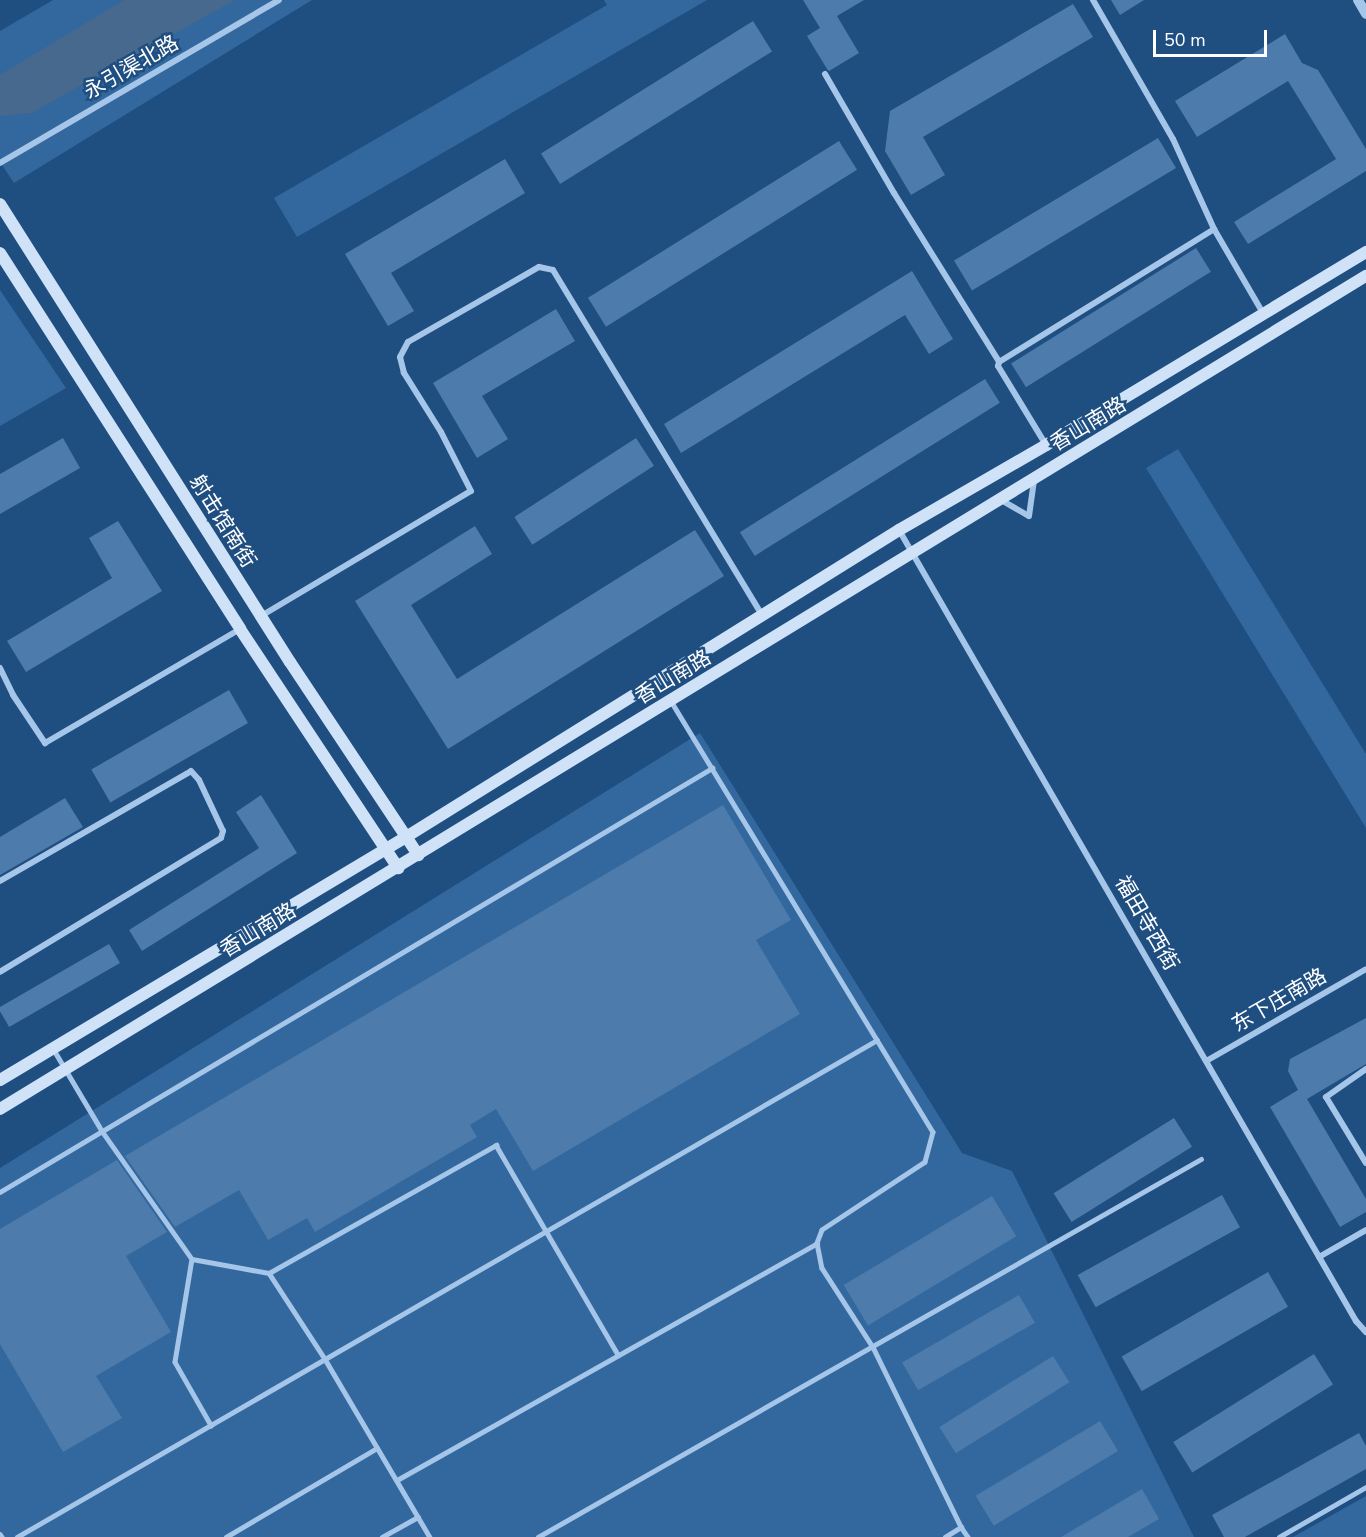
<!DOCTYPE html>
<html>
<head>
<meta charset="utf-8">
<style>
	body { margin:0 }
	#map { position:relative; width:1366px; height:1537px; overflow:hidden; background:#1f4e81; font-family:"Nunito Sans","Noto Sans SC",sans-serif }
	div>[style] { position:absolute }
	.green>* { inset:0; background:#33689f }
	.water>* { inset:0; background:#47698e }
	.building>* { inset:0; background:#4c7bac; transform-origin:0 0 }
	.service>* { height:4.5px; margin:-2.25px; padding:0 2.25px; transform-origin:2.25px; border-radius:2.25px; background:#a5c6e8 }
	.minor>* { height:6px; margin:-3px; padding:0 3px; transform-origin:3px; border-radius:3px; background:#a5c6e8 }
	.tertiary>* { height:10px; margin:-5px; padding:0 5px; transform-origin:5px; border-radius:5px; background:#a5c6e8 }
	.secondary>* { height:12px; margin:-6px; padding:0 6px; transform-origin:6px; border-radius:6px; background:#cfe2f7 }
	span { translate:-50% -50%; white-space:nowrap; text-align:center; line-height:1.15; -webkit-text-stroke:5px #1f4e81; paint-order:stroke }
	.street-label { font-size:21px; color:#fff }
	.scale { position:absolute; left:1153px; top:30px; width:114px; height:27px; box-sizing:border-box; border:3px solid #fff; border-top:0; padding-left:8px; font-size:18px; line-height:21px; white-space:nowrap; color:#fff; -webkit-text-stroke:4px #1f4e81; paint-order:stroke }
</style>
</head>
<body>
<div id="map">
	<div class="green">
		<i style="clip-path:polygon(53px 0,312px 0,14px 183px,0 162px,0 31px)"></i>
		<i style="clip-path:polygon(604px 0,707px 0,297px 237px,274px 198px,607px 5px)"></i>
		<i style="clip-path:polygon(0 290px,66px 388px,0 426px)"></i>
		<i style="clip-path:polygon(1178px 449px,1366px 754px,1366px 828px,1146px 468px)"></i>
		<i style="clip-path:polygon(700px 733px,962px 1153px,1012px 1171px,1194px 1537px,0 1537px,0 1168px)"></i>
		<i style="clip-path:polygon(1366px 1496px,1366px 1537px,1293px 1537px)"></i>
	</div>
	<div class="water">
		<i style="clip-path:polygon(124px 0,235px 0,31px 113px,0 116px,0 75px)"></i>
	</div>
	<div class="building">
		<i style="clip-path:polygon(803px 0,864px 0,837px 16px,859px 53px,829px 71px,827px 69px,807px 36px,820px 28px)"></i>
		<i style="clip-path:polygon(1111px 0,1144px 0,1120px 15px)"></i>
		<i style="clip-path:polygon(1073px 4px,1093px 37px,923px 137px,945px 175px,911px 195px,885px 151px,890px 111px)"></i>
		<i style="left:753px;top:21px;width:36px;height:250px;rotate:58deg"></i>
		<i style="clip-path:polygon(1285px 34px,1302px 63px,1318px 70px,1366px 149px,1366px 171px,1248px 244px,1234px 222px,1336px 159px,1288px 81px,1197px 137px,1175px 101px)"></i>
		<i style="left:1158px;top:138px;width:35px;height:238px;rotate:59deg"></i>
		<i style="left:839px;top:141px;width:34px;height:296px;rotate:58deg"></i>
		<i style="clip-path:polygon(505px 159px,525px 193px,391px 273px,414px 311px,388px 326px,345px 254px)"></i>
		<i style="left:1196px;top:248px;width:28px;height:218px;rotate:58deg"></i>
		<i style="clip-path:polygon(912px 271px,953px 339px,929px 354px,905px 315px,681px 453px,664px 424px)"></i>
		<i style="clip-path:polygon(556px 309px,575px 341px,482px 396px,508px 439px,477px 458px,433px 383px)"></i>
		<i style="left:985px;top:379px;width:28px;height:289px;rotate:58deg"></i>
		<i style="clip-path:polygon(63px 438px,80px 468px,0 514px,0 474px)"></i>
		<i style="left:636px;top:438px;width:33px;height:145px;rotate:57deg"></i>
		<i style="clip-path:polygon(118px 521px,162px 591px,26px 672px,7px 641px,112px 578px,89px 538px)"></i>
		<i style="clip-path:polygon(475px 526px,492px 554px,411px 605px,457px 679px,695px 530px,724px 576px,448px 749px,355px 601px)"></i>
		<i style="left:229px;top:690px;width:38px;height:159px;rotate:60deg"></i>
		<i style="clip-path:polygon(261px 795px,297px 853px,142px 951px,129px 930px,259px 848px,236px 812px)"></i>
		<i style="clip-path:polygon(65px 798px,83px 827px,0 875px,0 837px)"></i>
		<i style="clip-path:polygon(723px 805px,791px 920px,756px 940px,800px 1014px,533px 1171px,496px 1109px,470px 1125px,477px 1137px,315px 1232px,307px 1218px,268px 1240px,239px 1190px,175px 1227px,125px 1156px)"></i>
		<i style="left:109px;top:944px;width:22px;height:128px;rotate:60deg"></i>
		<i style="clip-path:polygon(1366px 1018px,1366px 1064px,1307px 1099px,1366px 1199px,1366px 1212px,1340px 1227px,1270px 1107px,1298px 1090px,1288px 1071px,1290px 1059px)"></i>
		<i style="left:1174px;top:1118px;width:34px;height:142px;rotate:58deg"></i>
		<i style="clip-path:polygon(117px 1160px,167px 1232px,126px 1256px,171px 1332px,96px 1376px,122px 1418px,63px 1452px,0 1344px,0 1229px)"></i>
		<i style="left:1222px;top:1195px;width:37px;height:165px;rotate:61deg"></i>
		<i style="left:992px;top:1196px;width:47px;height:173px;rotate:59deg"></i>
		<i style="left:1268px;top:1272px;width:40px;height:169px;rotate:60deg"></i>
		<i style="left:1019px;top:1295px;width:32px;height:135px;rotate:60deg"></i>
		<i style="left:1314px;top:1354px;width:36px;height:166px;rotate:58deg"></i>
		<i style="left:1053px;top:1356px;width:31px;height:134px;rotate:58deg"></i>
		<i style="left:1100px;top:1421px;width:35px;height:145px;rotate:59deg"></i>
		<i style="clip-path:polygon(1359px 1433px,1366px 1446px,1366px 1469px,1245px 1537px,1224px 1537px,1212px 1515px)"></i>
		<i style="clip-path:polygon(1142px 1489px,1159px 1519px,1128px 1537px,1061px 1537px)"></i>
	</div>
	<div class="service">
		<i style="left:671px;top:701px;width:504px;rotate:58.71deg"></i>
		<i style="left:933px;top:1132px;width:31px;rotate:105deg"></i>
		<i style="left:925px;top:1162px;width:123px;rotate:146.6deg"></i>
		<i style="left:822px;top:1230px;width:14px;rotate:111deg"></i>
		<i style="left:817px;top:1243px;width:25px;rotate:79deg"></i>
		<i style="left:822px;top:1268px;width:94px;rotate:57.2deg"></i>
		<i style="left:873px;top:1347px;width:200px;rotate:63.9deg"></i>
		<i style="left:961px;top:1527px;width:12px;rotate:55deg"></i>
		<i style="left:54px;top:1050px;width:94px;rotate:59.3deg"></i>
		<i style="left:102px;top:1131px;width:156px;rotate:54.9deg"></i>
		<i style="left:192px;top:1259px;width:78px;rotate:10.3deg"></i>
		<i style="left:269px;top:1273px;width:103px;rotate:56.9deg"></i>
		<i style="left:325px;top:1359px;width:207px;rotate:59.5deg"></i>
		<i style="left:0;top:1192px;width:829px;rotate:-30.77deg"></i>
		<i style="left:192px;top:1259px;width:104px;rotate:99.4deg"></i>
		<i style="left:175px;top:1362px;width:73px;rotate:60.3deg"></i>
		<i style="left:269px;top:1273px;width:261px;rotate:-29.4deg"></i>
		<i style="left:496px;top:1145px;width:243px;rotate:59.8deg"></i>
		<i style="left:397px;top:1480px;width:482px;rotate:-29.4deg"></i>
		<i style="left:0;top:1534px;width:4px;rotate:56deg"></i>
		<i style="left:17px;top:1537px;width:993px;rotate:-30.02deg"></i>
		<i style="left:226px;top:1537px;width:175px;rotate:-30.5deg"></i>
		<i style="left:382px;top:1537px;width:41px;rotate:-29.1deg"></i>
		<i style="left:538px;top:1537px;width:763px;rotate:-29.69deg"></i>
		<i style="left:945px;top:1537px;width:19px;rotate:-32deg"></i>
		<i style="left:1279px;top:1537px;width:100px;rotate:-29.9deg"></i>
	</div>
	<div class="minor">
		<i style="left:1093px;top:0;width:160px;rotate:60.1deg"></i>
		<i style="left:1173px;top:139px;width:99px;rotate:65.5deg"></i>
		<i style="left:1214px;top:229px;width:99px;rotate:59.8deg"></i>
		<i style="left:825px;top:74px;width:138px;rotate:59.9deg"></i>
		<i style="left:894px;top:193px;width:199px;rotate:58.1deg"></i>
		<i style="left:999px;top:362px;width:4px;rotate:104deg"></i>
		<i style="left:998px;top:366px;width:92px;rotate:58.7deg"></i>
		<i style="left:0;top:163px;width:323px;rotate:-30.3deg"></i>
		<i style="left:999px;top:362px;width:253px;rotate:-31.7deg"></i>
		<i style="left:1001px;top:500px;width:32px;rotate:30deg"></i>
		<i style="left:1029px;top:516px;width:36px;rotate:-82deg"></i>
		<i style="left:899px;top:530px;width:914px;rotate:59.98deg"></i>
		<i style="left:1356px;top:1321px;width:15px;rotate:48deg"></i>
		<i style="left:261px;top:616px;width:244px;rotate:-30.8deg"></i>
		<i style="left:471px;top:491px;width:66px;rotate:-117deg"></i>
		<i style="left:441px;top:432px;width:70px;rotate:-122.1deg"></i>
		<i style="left:404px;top:373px;width:16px;rotate:-104deg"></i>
		<i style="left:400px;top:357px;width:17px;rotate:-62deg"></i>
		<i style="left:408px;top:342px;width:151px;rotate:-29.8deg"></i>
		<i style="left:539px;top:267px;width:14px;rotate:12deg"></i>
		<i style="left:553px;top:270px;width:403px;rotate:58.8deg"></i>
		<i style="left:0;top:668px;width:30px;rotate:64deg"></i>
		<i style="left:13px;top:695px;width:58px;rotate:56.3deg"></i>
		<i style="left:45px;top:743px;width:226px;rotate:-30.3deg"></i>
		<i style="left:0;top:881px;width:220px;rotate:-29.9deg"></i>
		<i style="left:191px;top:771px;width:12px;rotate:48deg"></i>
		<i style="left:199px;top:780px;width:56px;rotate:64.8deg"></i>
		<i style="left:223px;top:831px;width:7px;rotate:106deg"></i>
		<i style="left:221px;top:838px;width:258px;rotate:148.8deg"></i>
		<i style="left:1208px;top:1060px;width:182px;rotate:-29.9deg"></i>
		<i style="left:1366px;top:1069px;width:49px;rotate:145deg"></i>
		<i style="left:1326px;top:1097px;width:77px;rotate:58.8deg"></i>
		<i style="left:1319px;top:1257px;width:54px;rotate:-29.9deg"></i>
	</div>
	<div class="tertiary">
		<i style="left:1358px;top:0;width:16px;rotate:60deg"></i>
	</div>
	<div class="secondary">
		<i style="left:0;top:204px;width:542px;rotate:57.66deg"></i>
		<i style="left:290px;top:662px;width:232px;rotate:56.4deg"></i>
		<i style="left:0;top:253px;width:446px;rotate:57.4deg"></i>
		<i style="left:240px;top:629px;width:287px;rotate:56.5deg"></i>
		<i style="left:0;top:1080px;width:473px;rotate:-30.9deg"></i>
		<i style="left:406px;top:837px;width:581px;rotate:-31.91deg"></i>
		<i style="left:899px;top:530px;width:170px;rotate:-30deg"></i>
		<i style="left:1046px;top:445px;width:374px;rotate:-31.1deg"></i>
		<i style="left:0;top:1109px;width:1600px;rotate:-31.38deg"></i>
	</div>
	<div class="street-label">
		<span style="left:131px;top:67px;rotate:-30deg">永引渠北路</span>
		<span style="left:1088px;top:424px;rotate:-31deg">香山南路</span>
		<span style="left:223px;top:521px;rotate:58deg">射击馆南街</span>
		<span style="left:673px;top:677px;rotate:-31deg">香山南路</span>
		<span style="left:1147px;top:923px;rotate:60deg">福田寺西街</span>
		<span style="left:258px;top:930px;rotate:-31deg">香山南路</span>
		<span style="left:1279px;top:1000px;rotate:-30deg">东下庄南路</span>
	</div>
	<div class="scale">50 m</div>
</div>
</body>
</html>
